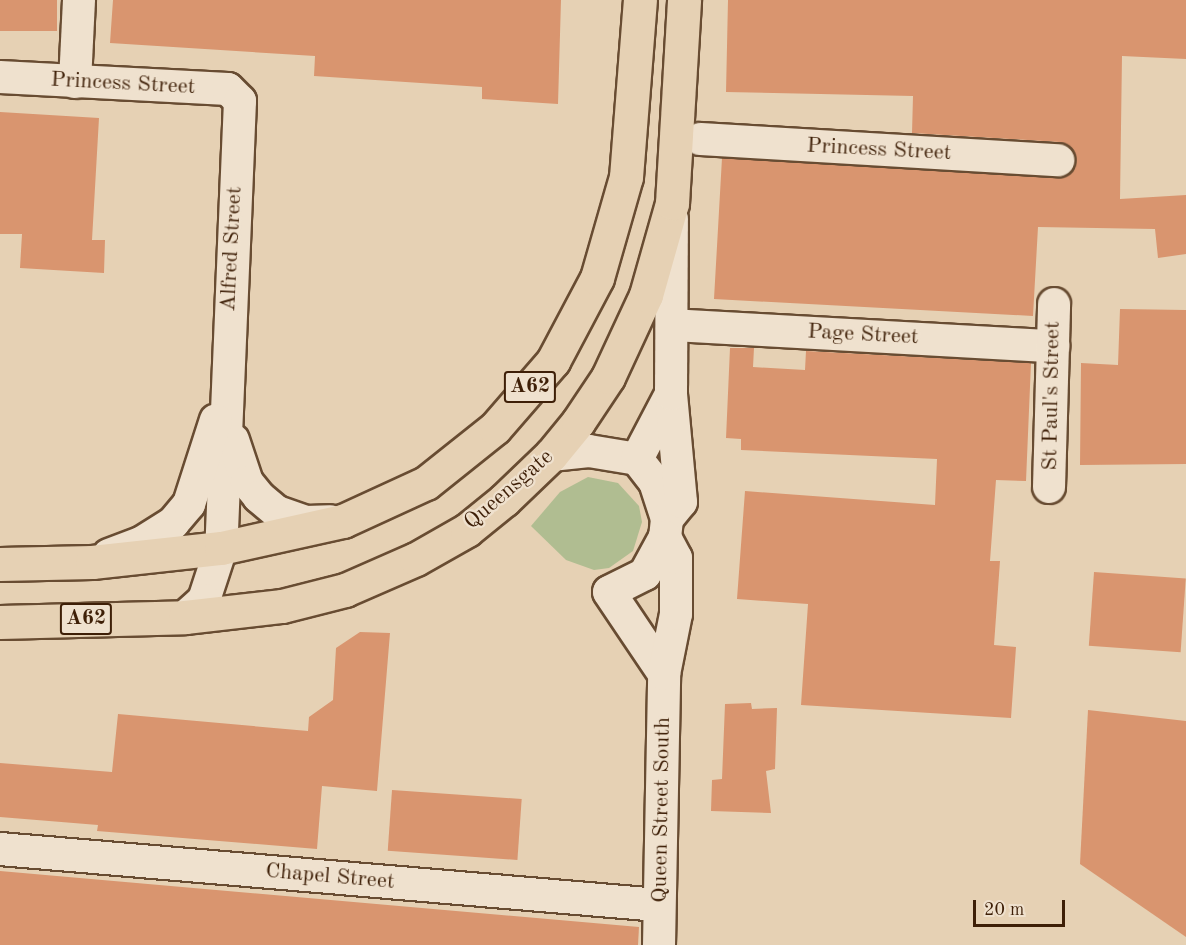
<!DOCTYPE html>
<html>
<head>
<meta charset="utf-8">
<style>
	body { margin:0 }
	#map { position:relative; width:1186px; height:945px; overflow:hidden; background:#e6d1b4; font-family:"Old Standard TT",serif }
	div>[style] { position:absolute }
	.green>* { inset:0; background:#b0bd91 }
	.building>* { inset:0; background:#d9956f; transform-origin:0 0 }
	.roads { filter:drop-shadow(2px 0 #684c32) drop-shadow(-2px 0 #684c32) drop-shadow(0 2px #684c32) drop-shadow(0 -2px #684c32) }
	.street>* { height:32px; margin:-16px; padding:0 16px; transform-origin:16px; border-radius:16px; background:#efe1ce }
	.highway>* { height:33px; margin:-16.5px; padding:0 16.5px; transform-origin:16.5px; border-radius:16.5px; background:#e6d1b4 }
	span { translate:-50% -50%; white-space:nowrap; text-align:center; line-height:1.15; -webkit-text-stroke:4.5px #efe1ce; paint-order:stroke }
	.shield-label span { padding:2px 4px; background:#efe1ce; border:2px solid; border-radius:4px; -webkit-text-stroke-width:0 }
	.shield-label { font-size:21px; color:#3e1f07; font-weight:700 }
	.street-label { font-size:22px; color:#3e1f07 }
	.scale { position:absolute; left:973px; top:900px; width:92px; height:27px; box-sizing:border-box; border:3px solid #3e1f07; border-top:0; padding-left:8px; font-size:18px; line-height:21px; white-space:nowrap; color:#3e1f07; -webkit-text-stroke:4px #efe1ce; paint-order:stroke }
</style>
</head>
<body>
<div id="map">
	<div class="green">
		<i style="clip-path:polygon(588px 477px,618px 483px,639px 506px,642px 522px,633px 551px,609px 568px,594px 570px,566px 560px,531px 526px,560px 492px)"></i>
	</div>
	<div class="building">
		<i style="left:0;top:0;width:57px;height:31px"></i>
		<i style="clip-path:polygon(113px 0,561px 0,558px 104px,482px 99px,482px 87px,314px 76px,315px 56px,110px 43px)"></i>
		<i style="clip-path:polygon(728px 0,1186px 0,1186px 59px,1122px 56px,1120px 199px,1186px 195px,1186px 254px,1158px 258px,1155px 229px,1038px 227px,1033px 316px,714px 299px,722px 158px,1057px 178px,1073px 170px,1076px 160px,1068px 145px,1059px 142px,912px 133px,913px 96px,726px 92px)"></i>
		<i style="clip-path:polygon(0 112px,99px 118px,92px 240px,105px 240px,104px 273px,20px 268px,22px 234px,0 234px)"></i>
		<i style="clip-path:polygon(1120px 309px,1186px 310px,1186px 464px,1080px 465px,1081px 363px,1118px 365px)"></i>
		<i style="clip-path:polygon(730px 348px,754px 348px,753px 367px,805px 370px,806px 351px,1031px 363px,1026px 481px,996px 480px,990px 561px,1000px 561px,994px 645px,1016px 647px,1011px 718px,801px 705px,808px 604px,737px 599px,745px 491px,935px 505px,937px 459px,741px 450px,741px 439px,726px 438px)"></i>
		<i style="left:1094px;top:572px;width:92px;height:74px;rotate:4deg"></i>
		<i style="clip-path:polygon(360px 632px,390px 633px,377px 791px,322px 786px,317px 849px,97px 831px,98px 825px,0 817px,0 763px,112px 772px,118px 714px,308px 731px,309px 717px,333px 700px,336px 648px)"></i>
		<i style="clip-path:polygon(751px 703px,752px 709px,777px 708px,775px 769px,766px 771px,771px 813px,711px 811px,712px 780px,722px 779px,725px 704px)"></i>
		<i style="clip-path:polygon(1088px 710px,1186px 721px,1186px 937px,1080px 864px)"></i>
		<i style="left:392px;top:790px;width:130px;height:61px;rotate:4deg"></i>
		<i style="clip-path:polygon(0 871px,639px 927px,638px 945px,0 945px)"></i>
	</div>
	<div class="roads">
		<div class="street">
			<i style="left:0;top:77px;width:228px;rotate:3deg"></i>
			<i style="left:228px;top:89px;width:17px;rotate:45deg"></i>
			<i style="left:240px;top:101px;width:447px;rotate:92.4deg"></i>
			<i style="left:221px;top:548px;width:55px;rotate:108.1deg"></i>
			<i style="left:204px;top:600px;width:25px;rotate:138deg"></i>
			<i style="left:75px;top:82px;width:82px;rotate:-87.2deg"></i>
			<i style="left:700px;top:139px;width:359px;rotate:3.4deg"></i>
			<i style="left:672px;top:325px;width:382px;rotate:3.2deg"></i>
			<i style="left:233px;top:440px;width:44px;rotate:71.6deg"></i>
			<i style="left:247px;top:482px;width:19px;rotate:51deg"></i>
			<i style="left:259px;top:497px;width:23px;rotate:40deg"></i>
			<i style="left:277px;top:512px;width:31px;rotate:19deg"></i>
			<i style="left:306px;top:522px;width:24px;rotate:-2deg"></i>
			<i style="left:551px;top:455px;width:38px;rotate:-6deg"></i>
			<i style="left:589px;top:451px;width:49px;rotate:9.5deg"></i>
			<i style="left:637px;top:459px;width:29px;rotate:52deg"></i>
			<i style="left:655px;top:482px;width:39px;rotate:72deg"></i>
			<i style="left:667px;top:519px;width:18px;rotate:96deg"></i>
			<i style="left:665px;top:537px;width:42px;rotate:118.4deg"></i>
			<i style="left:645px;top:574px;width:40px;rotate:153.4deg"></i>
			<i style="left:609px;top:592px;width:99px;rotate:56.1deg"></i>
			<i style="left:637px;top:459px;width:73px;rotate:-62.4deg"></i>
			<i style="left:1049px;top:487px;width:183px;rotate:-88.4deg"></i>
			<i style="left:667px;top:519px;width:22px;rotate:-51deg"></i>
			<i style="left:681px;top:502px;width:108px;rotate:-95.3deg"></i>
			<i style="left:671px;top:394px;width:175px;rotate:-89.7deg"></i>
			<i style="left:109px;top:555px;width:34px;rotate:-21deg"></i>
			<i style="left:141px;top:543px;width:38px;rotate:-32deg"></i>
			<i style="left:173px;top:523px;width:25px;rotate:-50deg"></i>
			<i style="left:189px;top:504px;width:88px;rotate:-72.2deg"></i>
			<i style="left:0;top:849px;width:661px;rotate:4.86deg"></i>
			<i style="left:659px;top:945px;width:271px;rotate:-88.9deg"></i>
			<i style="left:664px;top:674px;width:61px;rotate:-78.7deg"></i>
			<i style="left:676px;top:614px;width:56px;rotate:-90deg"></i>
			<i style="left:676px;top:558px;width:24px;rotate:-118deg"></i>
		</div>
		<div class="highway">
			<i style="left:0;top:564px;width:92px;rotate:-1.2deg"></i>
			<i style="left:92px;top:562px;width:130px;rotate:-6.2deg"></i>
			<i style="left:221px;top:548px;width:125px;rotate:-12.5deg"></i>
			<i style="left:343px;top:521px;width:91px;rotate:-24.6deg"></i>
			<i style="left:426px;top:483px;width:88px;rotate:-38.6deg"></i>
			<i style="left:495px;top:428px;width:89px;rotate:-49.1deg"></i>
			<i style="left:553px;top:361px;width:94px;rotate:-62.1deg"></i>
			<i style="left:597px;top:278px;width:105px;rotate:-74deg"></i>
			<i style="left:626px;top:177px;width:178px;rotate:-85.5deg"></i>
			<i style="left:0;top:622px;width:185px;rotate:-1.5deg"></i>
			<i style="left:185px;top:617px;width:98px;rotate:-6.5deg"></i>
			<i style="left:282px;top:606px;width:65px;rotate:-14.3deg"></i>
			<i style="left:345px;top:590px;width:77px;rotate:-23.6deg"></i>
			<i style="left:416px;top:559px;width:59px;rotate:-29.6deg"></i>
			<i style="left:467px;top:530px;width:48px;rotate:-39deg"></i>
			<i style="left:504px;top:500px;width:65px;rotate:-43.8deg"></i>
			<i style="left:551px;top:455px;width:43px;rotate:-50.7deg"></i>
			<i style="left:578px;top:422px;width:54px;rotate:-56.3deg"></i>
			<i style="left:608px;top:377px;width:90px;rotate:-65.1deg"></i>
			<i style="left:646px;top:295px;width:96px;rotate:-74.2deg"></i>
			<i style="left:672px;top:203px;width:203px;rotate:-86.6deg"></i>
		</div>
	</div>
	<div class="shield-label">
		<span style="left:530px;top:387px">A62</span>
		<span style="left:86px;top:619px">A62</span>
	</div>
	<div class="street-label">
		<span style="left:123px;top:84px;rotate:3deg">Princess Street</span>
		<span style="left:879px;top:150px;rotate:3deg">Princess Street</span>
		<span style="left:232px;top:249px;rotate:-87deg">Alfred Street</span>
		<span style="left:863px;top:335px;rotate:3deg">Page Street</span>
		<span style="left:1052px;top:396px;rotate:-89deg">St Paul's Street</span>
		<span style="left:509px;top:490px;rotate:-41deg">Queensgate</span>
		<span style="left:662px;top:810px;rotate:-89deg">Queen Street South</span>
		<span style="left:330px;top:877px;rotate:5deg">Chapel Street</span>
	</div>
	<div class="scale">20 m</div>
</div>
</body>
</html>
